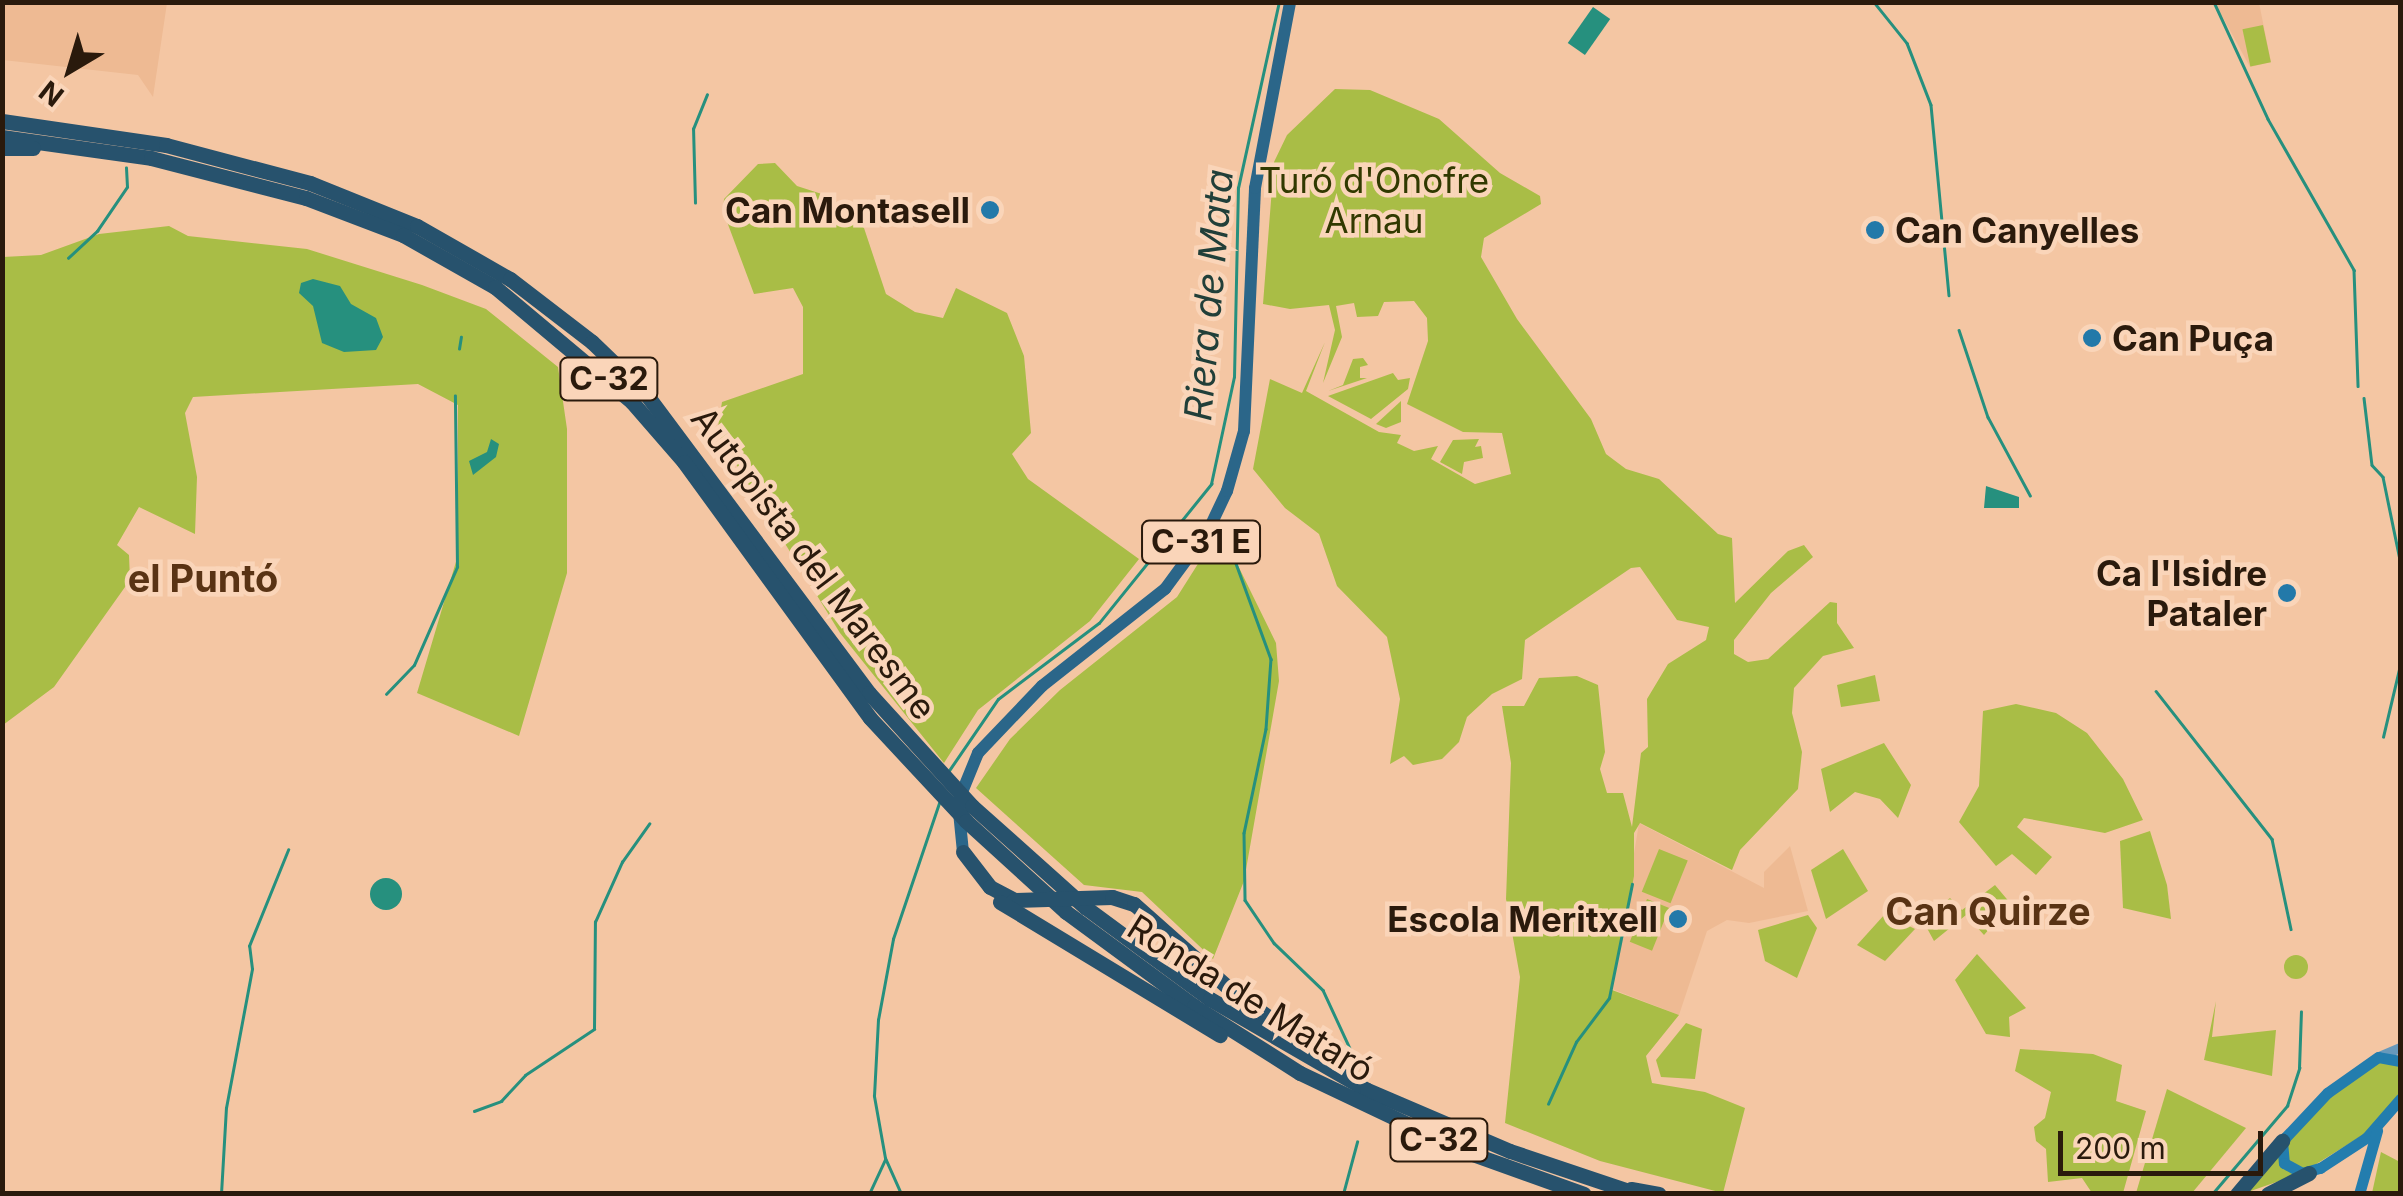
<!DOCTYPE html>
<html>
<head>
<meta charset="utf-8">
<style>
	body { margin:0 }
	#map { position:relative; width:2403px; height:1196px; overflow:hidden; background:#f4c6a3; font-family:Inter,sans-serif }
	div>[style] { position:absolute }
	.built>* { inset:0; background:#eeba93 }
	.green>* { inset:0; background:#a9bd46; transform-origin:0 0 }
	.round { border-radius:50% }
	.water>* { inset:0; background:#26907e; transform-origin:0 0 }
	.stream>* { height:2.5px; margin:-1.25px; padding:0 1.25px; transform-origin:1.25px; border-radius:1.25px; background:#26907e }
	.tertiary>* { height:10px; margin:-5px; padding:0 5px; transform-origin:5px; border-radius:5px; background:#6799bb }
	.secondary>* { height:11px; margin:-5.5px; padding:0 5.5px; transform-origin:5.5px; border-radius:5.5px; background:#237dae }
	.primary>* { height:12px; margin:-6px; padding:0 6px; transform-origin:6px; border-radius:6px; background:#2b6689 }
	.motorway>* { height:15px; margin:-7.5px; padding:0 7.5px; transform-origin:7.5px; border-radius:7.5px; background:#27526d }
	.dots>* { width:28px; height:28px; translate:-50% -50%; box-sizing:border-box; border:5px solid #fad5b9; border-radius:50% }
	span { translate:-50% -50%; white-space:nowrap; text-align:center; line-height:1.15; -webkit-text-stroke:9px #fad5b9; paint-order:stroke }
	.shield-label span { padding:2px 8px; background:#fad5b9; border:2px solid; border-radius:8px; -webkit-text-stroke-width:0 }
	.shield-label { font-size:32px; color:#2a1a0c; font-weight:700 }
	.park-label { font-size:35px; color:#313900 }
	.poi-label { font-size:35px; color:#2a1a0c; font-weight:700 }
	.right { translate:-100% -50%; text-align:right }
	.left { translate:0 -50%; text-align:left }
	.street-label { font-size:35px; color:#2a1a0c }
	.water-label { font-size:38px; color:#213f39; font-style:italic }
	.neighbourhood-label { font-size:38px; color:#593314; font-weight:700 }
	.frame { position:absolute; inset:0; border:5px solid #2a1a0c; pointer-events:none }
	.north { position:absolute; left:20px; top:20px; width:100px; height:100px; -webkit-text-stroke:8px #fad5b9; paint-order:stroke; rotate:218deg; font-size:28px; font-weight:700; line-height:40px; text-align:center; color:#2a1a0c }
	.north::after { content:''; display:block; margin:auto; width:35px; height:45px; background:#2a1a0c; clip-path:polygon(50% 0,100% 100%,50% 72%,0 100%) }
	.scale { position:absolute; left:2058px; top:1131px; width:205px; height:45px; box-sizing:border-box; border:5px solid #2a1a0c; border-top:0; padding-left:12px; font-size:30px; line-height:35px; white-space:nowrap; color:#2a1a0c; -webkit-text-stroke:8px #fad5b9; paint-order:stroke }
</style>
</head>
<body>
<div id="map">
	<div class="built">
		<i style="clip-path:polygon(2px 3px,167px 3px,153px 97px,138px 75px,3px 60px)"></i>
		<i style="clip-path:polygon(2215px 3px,2259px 3px,2271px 62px,2250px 67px)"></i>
		<i style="clip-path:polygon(1639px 823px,1764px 888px,1764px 872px,1790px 846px,1808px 911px,1749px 923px,1727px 920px,1707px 931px,1679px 1015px,1612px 989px)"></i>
	</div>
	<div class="green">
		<i style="left:2263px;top:25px;width:38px;height:21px;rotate:78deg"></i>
		<i style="clip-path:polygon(1335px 89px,1370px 90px,1439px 119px,1500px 173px,1540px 196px,1541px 204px,1484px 238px,1481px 257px,1517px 319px,1591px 419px,1606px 454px,1626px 469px,1659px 479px,1718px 534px,1732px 538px,1735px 603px,1788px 551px,1804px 545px,1813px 557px,1771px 593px,1734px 640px,1734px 654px,1748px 662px,1768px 659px,1830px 602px,1837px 603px,1837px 623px,1854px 648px,1823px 656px,1794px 688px,1792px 713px,1802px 752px,1798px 789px,1740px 850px,1732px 870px,1640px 823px,1634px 833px,1634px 876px,1612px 990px,1679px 1015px,1646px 1056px,1652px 1083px,1705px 1092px,1745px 1108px,1723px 1193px,1600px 1161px,1505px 1123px,1520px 977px,1506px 899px,1511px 763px,1502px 706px,1524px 706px,1539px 678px,1577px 676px,1598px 685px,1605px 752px,1600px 769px,1607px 793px,1623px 793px,1632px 827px,1641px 753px,1648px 747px,1647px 699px,1668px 664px,1706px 640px,1709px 627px,1677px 620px,1640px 567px,1631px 568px,1525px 640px,1522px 679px,1492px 694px,1467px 717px,1459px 742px,1442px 759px,1413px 765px,1404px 756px,1390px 764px,1400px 699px,1387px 637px,1337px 586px,1319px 534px,1285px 508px,1253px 469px,1270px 379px,1302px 393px,1325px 342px,1306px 391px,1379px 432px,1401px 435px,1397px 443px,1414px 451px,1438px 446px,1431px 459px,1475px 484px,1511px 474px,1502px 433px,1463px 432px,1407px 404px,1428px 341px,1427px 318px,1414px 301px,1384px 302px,1378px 316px,1357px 317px,1354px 303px,1336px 306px,1342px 337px,1323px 383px,1335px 330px,1329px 305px,1290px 309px,1263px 304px,1274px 162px,1287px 135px)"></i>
		<i style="clip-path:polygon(775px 163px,797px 186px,831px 197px,864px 228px,886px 294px,915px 312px,943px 318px,956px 288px,1007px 313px,1024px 356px,1031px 433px,1012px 454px,1028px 479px,1139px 559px,1090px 621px,978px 710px,944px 763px,840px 633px,717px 433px,722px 402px,803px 374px,803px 307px,793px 288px,754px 294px,723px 211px,724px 199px,758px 164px)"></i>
		<i style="clip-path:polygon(169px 226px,188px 236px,307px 249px,422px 285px,486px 309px,558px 367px,567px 429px,567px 573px,519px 736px,417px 693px,458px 555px,458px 405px,418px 384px,193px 397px,185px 413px,197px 477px,195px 534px,139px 507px,117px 545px,129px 555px,130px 580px,54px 687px,3px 725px,3px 257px,41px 255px,99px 234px)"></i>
		<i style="clip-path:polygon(1363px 358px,1368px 365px,1360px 367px,1360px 378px,1367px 378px,1328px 391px,1343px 385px,1353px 359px)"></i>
		<i style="clip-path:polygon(1393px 373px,1398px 380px,1410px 378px,1408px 389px,1371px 419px,1328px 396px)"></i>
		<i style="clip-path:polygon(1401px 401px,1401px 422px,1386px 428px,1376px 424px)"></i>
		<i style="clip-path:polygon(1479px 439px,1475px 447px,1481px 446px,1483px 458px,1464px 462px,1462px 474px,1440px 462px,1453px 440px)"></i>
		<i style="clip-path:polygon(1220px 529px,1276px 643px,1279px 681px,1244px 881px,1213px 959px,1142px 892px,1084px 885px,976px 788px,1010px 739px,1060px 690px,1177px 597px)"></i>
		<i style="clip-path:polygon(1875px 675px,1880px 701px,1841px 707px,1837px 685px)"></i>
		<i style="clip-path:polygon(2016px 704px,2056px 713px,2087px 733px,2123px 779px,2143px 820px,2105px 833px,2024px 818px,2017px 827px,2052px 857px,2036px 875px,2012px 854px,1996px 866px,1959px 822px,1979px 786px,1983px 711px)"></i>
		<i style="clip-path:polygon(1884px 743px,1911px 785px,1898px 818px,1880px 799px,1855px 792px,1830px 812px,1821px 769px)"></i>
		<i style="clip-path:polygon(2150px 831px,2167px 885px,2171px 919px,2123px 908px,2120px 841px)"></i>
		<i style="left:1659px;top:849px;width:31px;height:46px;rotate:22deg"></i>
		<i style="clip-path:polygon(1843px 849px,1868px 891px,1826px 919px,1811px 870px)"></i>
		<i style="clip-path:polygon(1995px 885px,2011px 904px,1984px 935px,1966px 915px,1934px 941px,1922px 919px,1950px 898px,1962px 910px)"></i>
		<i style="left:1647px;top:899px;width:24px;height:46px;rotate:22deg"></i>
		<i style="clip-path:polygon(1885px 914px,1915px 929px,1885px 961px,1857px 945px)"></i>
		<i style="clip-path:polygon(1808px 915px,1817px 928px,1797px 978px,1765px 961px,1758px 930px)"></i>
		<i style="clip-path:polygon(1977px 954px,2026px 1008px,2009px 1017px,2010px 1037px,1986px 1034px,1955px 980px)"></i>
		<i class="round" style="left:2284px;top:955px;width:24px;height:24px"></i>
		<i style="clip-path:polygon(2216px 1001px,2212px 1037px,2276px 1030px,2272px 1076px,2204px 1060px)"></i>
		<i style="clip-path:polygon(1686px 1023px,1702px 1029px,1695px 1079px,1661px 1077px,1656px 1060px)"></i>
		<i style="clip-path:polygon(2020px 1049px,2093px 1054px,2122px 1065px,2116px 1101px,2146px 1111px,2123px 1193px,2092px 1193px,2082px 1178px,2048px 1182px,2046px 1149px,2036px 1141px,2034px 1127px,2045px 1118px,2051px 1092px,2015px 1071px)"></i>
		<i style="clip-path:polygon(2379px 1061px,2400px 1066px,2400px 1094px,2371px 1130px,2305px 1171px,2287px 1162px,2286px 1142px,2325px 1099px)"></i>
		<i style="clip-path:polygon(2167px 1089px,2246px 1128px,2192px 1193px,2136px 1193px)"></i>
		<i style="clip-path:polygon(2381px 1152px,2400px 1162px,2400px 1193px,2372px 1193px)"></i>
		<i style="clip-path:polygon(2277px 1154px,2294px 1176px,2242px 1194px)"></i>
	</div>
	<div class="water">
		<i style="left:1593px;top:7px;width:21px;height:44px;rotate:35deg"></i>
		<i style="clip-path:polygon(313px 279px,340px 286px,351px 304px,376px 318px,383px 337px,376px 350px,344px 352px,322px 343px,313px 306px,299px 293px,301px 283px)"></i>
		<i style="clip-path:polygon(491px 439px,499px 444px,496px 457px,473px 475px,469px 461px,487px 452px)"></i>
		<i style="clip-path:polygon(1986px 486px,2019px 497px,2019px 508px,1984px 508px)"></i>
		<i class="round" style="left:370px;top:878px;width:32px;height:32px"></i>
	</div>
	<div class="stream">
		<i style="left:1874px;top:2px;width:53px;rotate:51.2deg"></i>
		<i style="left:1907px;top:43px;width:66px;rotate:68.8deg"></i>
		<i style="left:1931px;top:105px;width:191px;rotate:84.6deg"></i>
		<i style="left:2214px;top:2px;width:129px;rotate:65.2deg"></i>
		<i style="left:2268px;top:119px;width:174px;rotate:60.3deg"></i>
		<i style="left:2354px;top:270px;width:116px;rotate:88deg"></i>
		<i style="left:695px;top:203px;width:74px;rotate:-91.5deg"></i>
		<i style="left:693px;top:129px;width:37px;rotate:-68deg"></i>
		<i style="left:68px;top:258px;width:40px;rotate:-43deg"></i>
		<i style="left:97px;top:231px;width:53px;rotate:-55.7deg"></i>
		<i style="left:127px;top:187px;width:19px;rotate:-93deg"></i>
		<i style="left:1959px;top:330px;width:92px;rotate:71.6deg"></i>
		<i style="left:1988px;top:417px;width:89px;rotate:61.7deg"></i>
		<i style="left:459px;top:349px;width:12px;rotate:-81deg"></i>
		<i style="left:2364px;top:398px;width:67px;rotate:83.2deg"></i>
		<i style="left:2372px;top:465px;width:16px;rotate:47deg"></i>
		<i style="left:2383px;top:477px;width:85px;rotate:78.4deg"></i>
		<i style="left:1223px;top:528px;width:140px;rotate:69.9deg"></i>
		<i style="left:1271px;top:659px;width:70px;rotate:94.1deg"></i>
		<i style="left:1266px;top:729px;width:106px;rotate:101.9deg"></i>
		<i style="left:1244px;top:833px;width:67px;rotate:89.1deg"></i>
		<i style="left:1245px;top:900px;width:52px;rotate:56deg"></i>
		<i style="left:1274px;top:943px;width:68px;rotate:43.8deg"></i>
		<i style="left:1323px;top:990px;width:72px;rotate:65.2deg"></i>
		<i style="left:2156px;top:691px;width:188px;rotate:51.9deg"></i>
		<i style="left:2272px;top:839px;width:92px;rotate:78.1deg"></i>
		<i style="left:386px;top:694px;width:40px;rotate:-46deg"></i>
		<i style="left:414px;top:665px;width:107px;rotate:-66.3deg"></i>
		<i style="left:457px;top:567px;width:171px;rotate:-90.7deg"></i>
		<i style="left:2383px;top:737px;width:74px;rotate:-76.7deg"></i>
		<i style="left:948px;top:772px;width:88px;rotate:-55.6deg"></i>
		<i style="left:998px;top:699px;width:126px;rotate:-37deg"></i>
		<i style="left:1099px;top:623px;width:179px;rotate:-51.1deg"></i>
		<i style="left:1211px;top:484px;width:109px;rotate:-77.9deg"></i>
		<i style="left:1234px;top:377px;width:189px;rotate:-88.8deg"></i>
		<i style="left:1238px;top:188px;width:190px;rotate:-77.6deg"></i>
		<i style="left:1548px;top:1104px;width:68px;rotate:-65.7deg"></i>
		<i style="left:1576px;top:1042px;width:55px;rotate:-53.1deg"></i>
		<i style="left:1609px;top:998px;width:116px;rotate:-78.6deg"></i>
		<i style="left:474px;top:1111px;width:29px;rotate:-20deg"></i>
		<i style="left:501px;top:1101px;width:35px;rotate:-47deg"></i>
		<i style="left:525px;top:1075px;width:83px;rotate:-33.7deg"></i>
		<i style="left:594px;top:1029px;width:107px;rotate:-89.5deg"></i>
		<i style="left:595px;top:922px;width:66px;rotate:-65.8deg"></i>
		<i style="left:622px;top:862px;width:47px;rotate:-54.6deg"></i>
		<i style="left:2301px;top:1193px;width:1px;rotate:90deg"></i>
		<i style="left:221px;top:1194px;width:86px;rotate:-86.7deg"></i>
		<i style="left:226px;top:1108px;width:141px;rotate:-79.4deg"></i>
		<i style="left:252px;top:969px;width:23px;rotate:-97deg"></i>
		<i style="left:249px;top:946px;width:104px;rotate:-67.9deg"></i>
		<i style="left:869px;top:1194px;width:38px;rotate:-65deg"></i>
		<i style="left:901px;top:1194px;width:39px;rotate:-114deg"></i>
		<i style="left:885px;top:1158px;width:63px;rotate:-100.1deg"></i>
		<i style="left:874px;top:1096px;width:76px;rotate:-87deg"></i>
		<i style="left:878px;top:1020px;width:82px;rotate:-79.5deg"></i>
		<i style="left:893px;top:939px;width:144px;rotate:-71.3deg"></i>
		<i style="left:1343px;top:1194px;width:54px;rotate:-74.9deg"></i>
		<i style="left:2212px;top:1194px;width:116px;rotate:-49.6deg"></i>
		<i style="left:2287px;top:1106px;width:40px;rotate:-72deg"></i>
		<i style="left:2299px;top:1068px;width:56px;rotate:-88deg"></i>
	</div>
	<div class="tertiary">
		<i style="left:2379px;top:1057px;width:23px;rotate:-23deg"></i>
	</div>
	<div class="secondary">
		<i style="left:2400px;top:1061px;width:22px;rotate:-170deg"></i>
		<i style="left:2378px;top:1057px;width:62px;rotate:144.8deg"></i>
		<i style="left:2327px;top:1093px;width:66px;rotate:133.2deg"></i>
		<i style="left:2282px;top:1141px;width:22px;rotate:85deg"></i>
		<i style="left:2284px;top:1163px;width:21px;rotate:29deg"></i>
		<i style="left:2302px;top:1173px;width:19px;rotate:-16deg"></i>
		<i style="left:2320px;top:1168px;width:55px;rotate:-33.1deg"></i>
		<i style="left:2366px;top:1138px;width:52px;rotate:-48.9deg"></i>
		<i style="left:2359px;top:1194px;width:66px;rotate:-74.1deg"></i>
	</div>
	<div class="primary">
		<i style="left:963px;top:852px;width:50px;rotate:-95.7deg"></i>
		<i style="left:958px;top:802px;width:53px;rotate:-67.8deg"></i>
		<i style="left:978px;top:753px;width:93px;rotate:-46.3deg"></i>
		<i style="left:1042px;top:686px;width:157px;rotate:-38.3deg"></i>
		<i style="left:1165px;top:589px;width:74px;rotate:-53.7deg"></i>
		<i style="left:1209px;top:529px;width:42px;rotate:-64.7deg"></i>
		<i style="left:1227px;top:491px;width:62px;rotate:-74.2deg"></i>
		<i style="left:1244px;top:431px;width:243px;rotate:-87.4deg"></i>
		<i style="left:1255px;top:188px;width:189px;rotate:-79.3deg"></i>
	</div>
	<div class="motorway">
		<i style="left:2px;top:121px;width:166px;rotate:8.3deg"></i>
		<i style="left:166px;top:145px;width:149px;rotate:14.8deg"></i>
		<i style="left:310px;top:183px;width:115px;rotate:21.9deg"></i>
		<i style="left:417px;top:226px;width:107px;rotate:29.7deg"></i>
		<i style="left:510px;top:279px;width:103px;rotate:37.5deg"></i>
		<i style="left:592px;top:342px;width:75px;rotate:43.9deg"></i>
		<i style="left:646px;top:394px;width:373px;rotate:53.3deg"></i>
		<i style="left:869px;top:693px;width:153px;rotate:47.7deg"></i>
		<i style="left:972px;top:806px;width:152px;rotate:41.8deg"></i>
		<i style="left:1085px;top:907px;width:155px;rotate:36.4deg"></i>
		<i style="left:1210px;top:999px;width:181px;rotate:30.1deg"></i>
		<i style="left:1367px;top:1090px;width:155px;rotate:23.1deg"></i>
		<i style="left:1510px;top:1151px;width:135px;rotate:18.6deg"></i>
		<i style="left:2px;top:137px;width:150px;rotate:8deg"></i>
		<i style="left:151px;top:158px;width:160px;rotate:14.5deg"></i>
		<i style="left:306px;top:198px;width:104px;rotate:20.9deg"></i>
		<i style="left:403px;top:235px;width:106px;rotate:29.5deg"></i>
		<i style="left:495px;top:287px;width:179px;rotate:40deg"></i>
		<i style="left:632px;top:402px;width:79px;rotate:49.1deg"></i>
		<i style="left:684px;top:462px;width:316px;rotate:54deg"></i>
		<i style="left:870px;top:718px;width:141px;rotate:47deg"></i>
		<i style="left:966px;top:821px;width:135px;rotate:42.3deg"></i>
		<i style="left:1066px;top:912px;width:159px;rotate:36.3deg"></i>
		<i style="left:1194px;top:1006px;width:125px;rotate:32.3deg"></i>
		<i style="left:1300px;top:1073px;width:182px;rotate:25.4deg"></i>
		<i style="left:1464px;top:1151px;width:127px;rotate:19.7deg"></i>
		<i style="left:2px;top:148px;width:31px"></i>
		<i style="left:963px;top:852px;width:44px;rotate:52.4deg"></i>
		<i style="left:990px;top:887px;width:27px;rotate:28deg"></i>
		<i style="left:1014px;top:900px;width:98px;rotate:-1.8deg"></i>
		<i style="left:1112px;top:897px;width:23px;rotate:18deg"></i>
		<i style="left:1134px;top:904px;width:130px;rotate:41.6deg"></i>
		<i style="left:1231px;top:990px;width:102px;rotate:35.9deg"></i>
		<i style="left:1000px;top:902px;width:257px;rotate:31.2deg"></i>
		<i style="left:1631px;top:1189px;width:28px;rotate:10deg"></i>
		<i style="left:2237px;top:1194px;width:70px;rotate:-49.7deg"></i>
		<i style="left:2268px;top:1194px;width:46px;rotate:-27.1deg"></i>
	</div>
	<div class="dots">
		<i style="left:990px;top:210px;background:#2379a9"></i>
		<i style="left:1875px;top:230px;background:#2379a9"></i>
		<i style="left:2092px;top:338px;background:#2379a9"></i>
		<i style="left:2287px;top:593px;background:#2379a9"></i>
		<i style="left:1678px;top:919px;background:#2379a9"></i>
	</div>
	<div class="shield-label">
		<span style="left:609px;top:379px">C-32</span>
		<span style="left:1201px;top:542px">C-31 E</span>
		<span style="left:1439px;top:1140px">C-32</span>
	</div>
	<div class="park-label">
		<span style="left:1374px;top:200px">Turó d'Onofre<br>Arnau</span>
	</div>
	<div class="poi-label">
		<span class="right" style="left:970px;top:210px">Can Montasell</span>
		<span class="left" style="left:1895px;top:230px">Can Canyelles</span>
		<span class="left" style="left:2112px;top:338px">Can Puça</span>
		<span class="right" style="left:2267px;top:593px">Ca l'Isidre<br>Pataler</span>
		<span class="right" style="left:1658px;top:919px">Escola Meritxell</span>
	</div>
	<div class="street-label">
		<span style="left:814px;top:563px;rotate:53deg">Autopista del Maresme</span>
		<span style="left:1251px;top:998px;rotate:32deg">Ronda de Mataró</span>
	</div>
	<div class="water-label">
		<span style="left:1209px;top:295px;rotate:-85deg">Riera de Mata</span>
	</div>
	<div class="neighbourhood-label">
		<span style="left:203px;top:579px">el Puntó</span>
		<span style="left:1988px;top:912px">Can Quirze</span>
	</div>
	<div class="frame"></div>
	<div class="north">N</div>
	<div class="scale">200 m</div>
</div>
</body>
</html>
